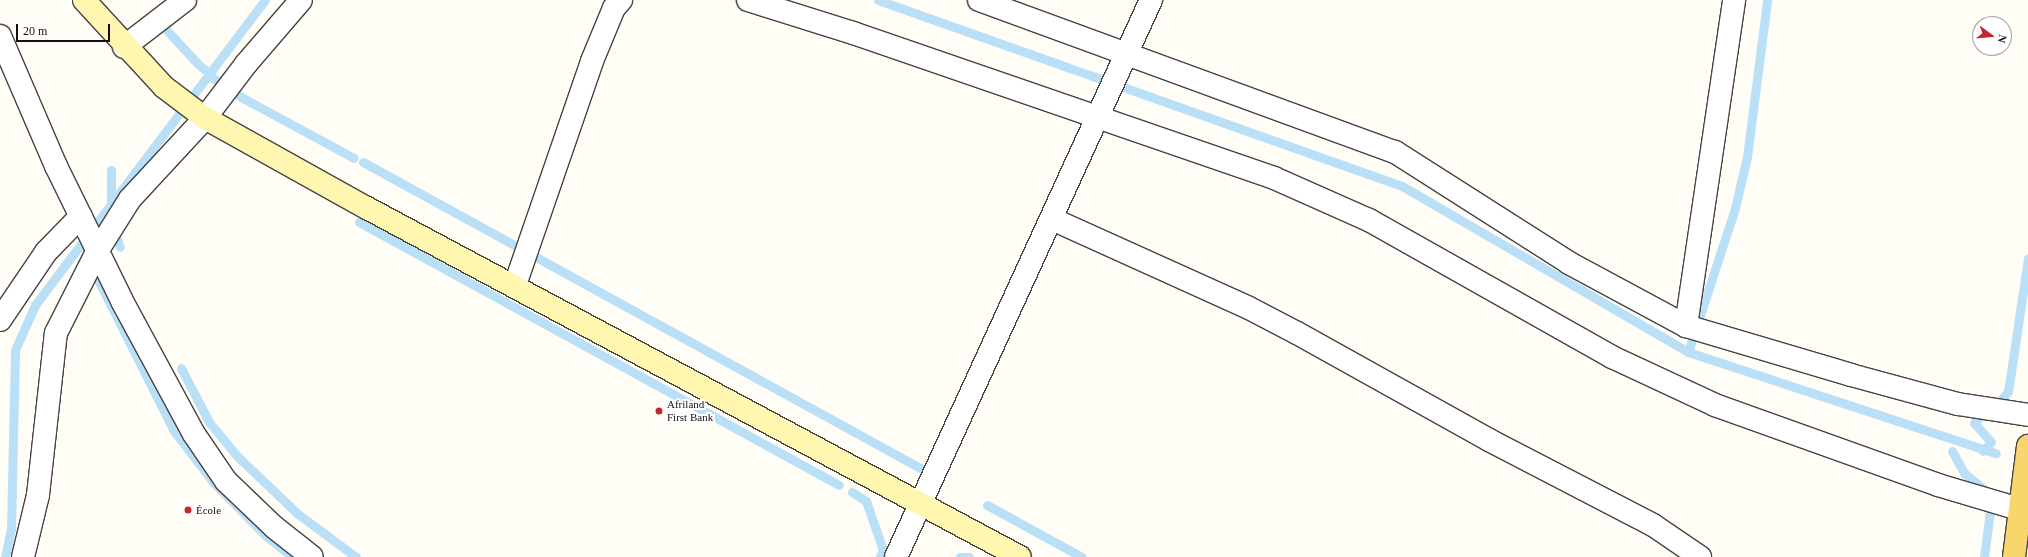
<!DOCTYPE html>
<html>
<head>
<meta charset="utf-8">
<style>
	body { margin:0 }
	#map { position:relative; width:2028px; height:557px; overflow:hidden; background:#fffdf5; font-family:"Times New Roman",serif }
	div>[style] { position:absolute }
	.stream>* { height:9px; margin:-4.5px; padding:0 4.5px; transform-origin:4.5px; border-radius:4.5px; background:#b9e0f7 }
	.roads { filter:drop-shadow(1px 0 #444) drop-shadow(-1px 0 #444) drop-shadow(0 1px #444) drop-shadow(0 -1px #444) }
	.street>* { height:22px; margin:-11px; padding:0 11px; transform-origin:11px; border-radius:11px; background:#fff }
	.secondary>* { height:22px; margin:-11px; padding:0 11px; transform-origin:11px; border-radius:11px; background:#fff6b0 }
	.primary>* { height:22px; margin:-11px; padding:0 11px; transform-origin:11px; border-radius:11px; background:#f9d66b }
	.dots>* { width:11px; height:11px; translate:-50% -50%; box-sizing:border-box; border:2px solid #fff; border-radius:50% }
	span { translate:-50% -50%; white-space:nowrap; text-align:center; line-height:1.15; -webkit-text-stroke:4px #fff; paint-order:stroke }
	.poi-label { font-size:11px; color:#111 }
	.left { translate:0 -50%; text-align:left }
	.north { position:absolute; left:1972px; top:16px; width:40px; height:40px; box-sizing:border-box; background:#fff; border:1px solid #a0a0a0; border-radius:50%; rotate:106deg; font-size:11px; font-weight:700; line-height:16px; text-align:center; color:#111 }
	.north::after { content:''; display:block; margin:auto; width:14px; height:18px; background:#c4262e; clip-path:polygon(50% 0,100% 100%,50% 72%,0 100%) }
	.scale { position:absolute; left:16px; top:24px; width:94px; height:18px; box-sizing:border-box; border:2px solid #111; border-top:0; padding-left:5px; font-size:12px; line-height:14px; white-space:nowrap; color:#111; -webkit-text-stroke:3px #fff; paint-order:stroke }
</style>
</head>
<body>
<div id="map">
	<div class="stream">
		<i style="left:878px;top:0;width:556px;rotate:19.54deg"></i>
		<i style="left:1402px;top:186px;width:331px;rotate:30.1deg"></i>
		<i style="left:1688px;top:352px;width:324px;rotate:18.2deg"></i>
		<i style="left:161px;top:24px;width:54px;rotate:47.2deg"></i>
		<i style="left:198px;top:64px;width:14px;rotate:39deg"></i>
		<i style="left:213px;top:78px;width:34px;rotate:34deg"></i>
		<i style="left:241px;top:97px;width:128px;rotate:28.4deg"></i>
		<i style="left:363px;top:162px;width:638px;rotate:28.78deg"></i>
		<i style="left:111px;top:170px;width:33px;rotate:90deg"></i>
		<i style="left:359px;top:222px;width:547px;rotate:28.72deg"></i>
		<i style="left:113px;top:229px;width:19px;rotate:69deg"></i>
		<i style="left:91px;top:266px;width:185px;rotate:63.3deg"></i>
		<i style="left:174px;top:431px;width:64px;rotate:52.6deg"></i>
		<i style="left:213px;top:482px;width:74px;rotate:45.5deg"></i>
		<i style="left:265px;top:535px;width:35px;rotate:39deg"></i>
		<i style="left:1688px;top:352px;width:151px;rotate:-71.9deg"></i>
		<i style="left:1735px;top:208px;width:52px;rotate:-76.8deg"></i>
		<i style="left:1747px;top:157px;width:158px;rotate:-82.7deg"></i>
		<i style="left:181px;top:368px;width:61px;rotate:62.6deg"></i>
		<i style="left:209px;top:422px;width:44px;rotate:50.5deg"></i>
		<i style="left:237px;top:456px;width:84px;rotate:43.6deg"></i>
		<i style="left:298px;top:514px;width:72px;rotate:36.6deg"></i>
		<i style="left:1998px;top:403px;width:15px;rotate:-48deg"></i>
		<i style="left:2008px;top:392px;width:135px;rotate:-81.5deg"></i>
		<i style="left:1982px;top:415px;width:11px;rotate:135deg"></i>
		<i style="left:1974px;top:423px;width:25px;rotate:48deg"></i>
		<i style="left:1991px;top:442px;width:12px;rotate:132deg"></i>
		<i style="left:1952px;top:451px;width:25px;rotate:61deg"></i>
		<i style="left:1964px;top:473px;width:36px;rotate:39deg"></i>
		<i style="left:1992px;top:496px;width:62px;rotate:97.5deg"></i>
		<i style="left:852px;top:492px;width:17px;rotate:33deg"></i>
		<i style="left:866px;top:501px;width:52px;rotate:70.9deg"></i>
		<i style="left:883px;top:550px;width:8px;rotate:113deg"></i>
		<i style="left:987px;top:505px;width:108px;rotate:28.7deg"></i>
		<i style="left:5px;top:557px;width:30px;rotate:-78deg"></i>
		<i style="left:11px;top:528px;width:178px;rotate:-88.7deg"></i>
		<i style="left:15px;top:350px;width:49px;rotate:-66deg"></i>
		<i style="left:35px;top:305px;width:382px;rotate:-53deg"></i>
		<i style="left:960px;top:557px;width:9px"></i>
	</div>
	<div class="roads">
		<div class="street">
			<i style="left:748px;top:0;width:110px;rotate:17.4deg"></i>
			<i style="left:853px;top:33px;width:445px;rotate:19deg"></i>
			<i style="left:1274px;top:178px;width:104px;rotate:23.9deg"></i>
			<i style="left:1369px;top:220px;width:279px;rotate:29.4deg"></i>
			<i style="left:1612px;top:357px;width:114px;rotate:25deg"></i>
			<i style="left:1715px;top:405px;width:237px;rotate:19.7deg"></i>
			<i style="left:1938px;top:485px;width:84px;rotate:16.5deg"></i>
			<i style="left:979px;top:0;width:443px;rotate:20.1deg"></i>
			<i style="left:1395px;top:152px;width:206px;rotate:32.5deg"></i>
			<i style="left:1569px;top:263px;width:133px;rotate:28.3deg"></i>
			<i style="left:1686px;top:326px;width:172px;rotate:16.5deg"></i>
			<i style="left:1851px;top:375px;width:111px;rotate:15.2deg"></i>
			<i style="left:1958px;top:404px;width:71px;rotate:8.9deg"></i>
			<i style="left:0;top:36px;width:142px;rotate:66.7deg"></i>
			<i style="left:56px;top:166px;width:150px;rotate:63.9deg"></i>
			<i style="left:122px;top:301px;width:151px;rotate:61.6deg"></i>
			<i style="left:194px;top:434px;width:57px;rotate:55.8deg"></i>
			<i style="left:226px;top:481px;width:66px;rotate:43.8deg"></i>
			<i style="left:274px;top:527px;width:48px;rotate:38.3deg"></i>
			<i style="left:124px;top:47px;width:77px;rotate:-37.6deg"></i>
			<i style="left:1052px;top:219px;width:216px;rotate:24.3deg"></i>
			<i style="left:1249px;top:308px;width:54px;rotate:27.5deg"></i>
			<i style="left:1297px;top:333px;width:220px;rotate:29.1deg"></i>
			<i style="left:1489px;top:440px;width:185px;rotate:27.4deg"></i>
			<i style="left:1653px;top:525px;width:57px;rotate:34.2deg"></i>
			<i style="left:515px;top:285px;width:237px;rotate:-71deg"></i>
			<i style="left:592px;top:61px;width:57px;rotate:-67.5deg"></i>
			<i style="left:614px;top:8px;width:11px;rotate:-49deg"></i>
			<i style="left:0;top:320px;width:82px;rotate:-55.9deg"></i>
			<i style="left:46px;top:252px;width:50px;rotate:-45.8deg"></i>
			<i style="left:1686px;top:326px;width:330px;rotate:-81.6deg"></i>
			<i style="left:23px;top:557px;width:64px;rotate:-76.4deg"></i>
			<i style="left:38px;top:495px;width:163px;rotate:-83.7deg"></i>
			<i style="left:56px;top:333px;width:93px;rotate:-63.2deg"></i>
			<i style="left:98px;top:250px;width:60px;rotate:-57.9deg"></i>
			<i style="left:130px;top:199px;width:110px;rotate:-47.2deg"></i>
			<i style="left:205px;top:118px;width:68px;rotate:-52.8deg"></i>
			<i style="left:246px;top:64px;width:84px;rotate:-49.3deg"></i>
			<i style="left:896px;top:557px;width:613px;rotate:-65.4deg"></i>
		</div>
		<div class="secondary">
			<i style="left:84px;top:0;width:118px;rotate:47.4deg"></i>
			<i style="left:164px;top:87px;width:51px;rotate:37.1deg"></i>
			<i style="left:205px;top:118px;width:185px;rotate:29.1deg"></i>
			<i style="left:367px;top:208px;width:740px;rotate:28.12deg"></i>
		</div>
		<div class="primary">
			<i style="left:2014px;top:557px;width:112px;rotate:-82.8deg"></i>
		</div>
	</div>
	<div class="dots">
		<i style="left:659px;top:411px;background:#c4262e"></i>
		<i style="left:188px;top:510px;background:#c4262e"></i>
	</div>
	<div class="poi-label">
		<span class="left" style="left:667px;top:411px">Afriland<br>First Bank</span>
		<span class="left" style="left:196px;top:510px">École</span>
	</div>
	<div class="north">N</div>
	<div class="scale">20 m</div>
</div>
</body>
</html>
